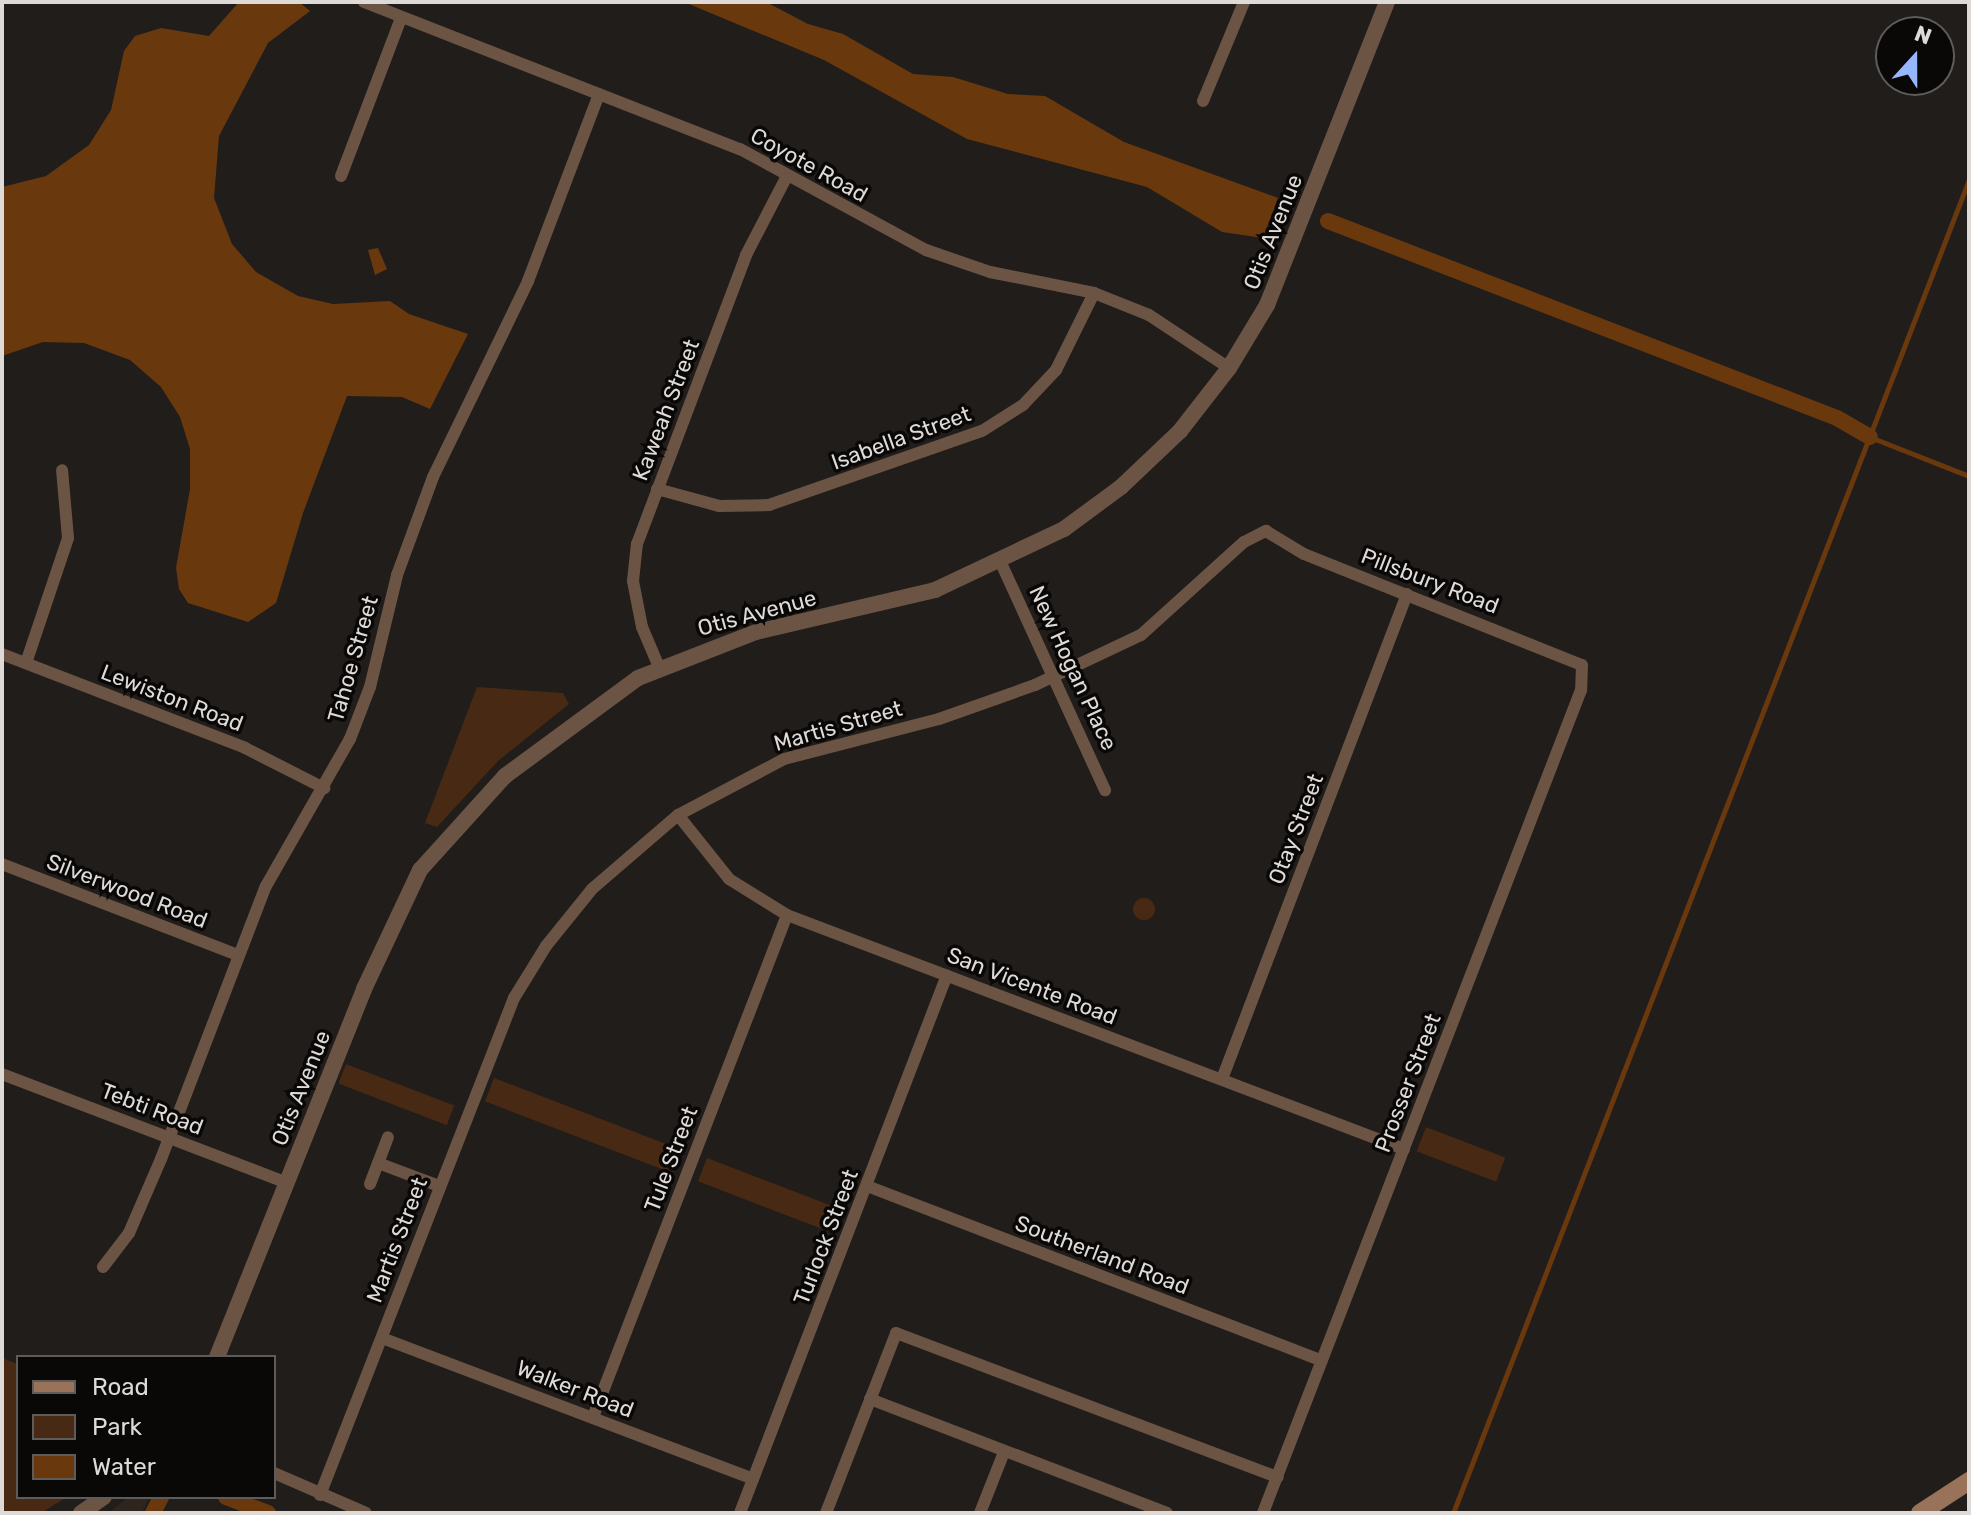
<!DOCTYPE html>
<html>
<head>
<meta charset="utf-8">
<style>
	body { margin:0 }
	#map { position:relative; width:1971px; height:1515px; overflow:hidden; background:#211d1b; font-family:Rubik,sans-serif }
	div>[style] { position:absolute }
	.built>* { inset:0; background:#2e251f }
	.green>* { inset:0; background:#482913; transform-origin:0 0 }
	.round { border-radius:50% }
	.water>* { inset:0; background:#6a380d }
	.stream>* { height:5px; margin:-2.5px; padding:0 2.5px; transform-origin:2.5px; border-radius:2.5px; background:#6a380d }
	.canal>* { height:16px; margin:-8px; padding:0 8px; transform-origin:8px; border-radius:8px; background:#6a380d }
	.minor>* { height:12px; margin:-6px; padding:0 6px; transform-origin:6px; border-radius:6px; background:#6c5444 }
	.tertiary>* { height:16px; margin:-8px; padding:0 8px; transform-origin:8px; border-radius:8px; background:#6c5444 }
	.secondary>* { height:18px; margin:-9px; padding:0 9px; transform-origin:9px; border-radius:9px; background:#987259 }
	span { translate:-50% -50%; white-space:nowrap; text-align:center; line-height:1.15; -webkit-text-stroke:7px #0a0807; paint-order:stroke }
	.street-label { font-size:22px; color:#dddad8 }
	.frame { position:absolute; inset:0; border:4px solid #dddad8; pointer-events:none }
	.legend { position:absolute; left:16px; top:1355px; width:260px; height:144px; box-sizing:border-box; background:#0a0807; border:2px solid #5e5c5b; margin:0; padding:10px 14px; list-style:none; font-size:24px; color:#dddad8 }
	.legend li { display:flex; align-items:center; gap:16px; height:40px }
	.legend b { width:40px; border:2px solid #5e5c5b }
	.north { position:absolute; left:1875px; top:16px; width:80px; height:80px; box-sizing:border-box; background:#0a0807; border:2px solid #5e5c5b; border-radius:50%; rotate:21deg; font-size:22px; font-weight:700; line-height:32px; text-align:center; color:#dddad8 }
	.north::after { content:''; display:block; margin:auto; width:28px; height:36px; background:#96b6fd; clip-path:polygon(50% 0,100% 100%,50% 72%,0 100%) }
</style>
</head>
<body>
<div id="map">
	<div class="built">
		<i style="clip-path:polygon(128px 1497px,149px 1497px,142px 1513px,109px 1513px)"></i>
	</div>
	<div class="green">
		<i style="clip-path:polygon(477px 687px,563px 693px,569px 704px,498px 761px,437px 827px,425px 823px)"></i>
		<i class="round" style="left:1133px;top:898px;width:22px;height:22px"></i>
		<i style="left:346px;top:1064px;width:116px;height:21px;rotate:21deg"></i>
		<i style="left:494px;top:1078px;width:201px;height:25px;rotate:21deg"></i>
		<i style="left:1426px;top:1127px;width:85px;height:26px;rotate:21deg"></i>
		<i style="left:707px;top:1158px;width:145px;height:25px;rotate:21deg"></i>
		<i style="clip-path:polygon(2px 1358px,18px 1364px,18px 1497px,67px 1497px,41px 1513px,2px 1513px)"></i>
	</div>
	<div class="water">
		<i style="clip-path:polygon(239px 2px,299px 2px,310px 11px,268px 43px,219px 136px,214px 198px,232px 244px,256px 272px,298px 296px,333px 304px,390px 301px,409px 314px,468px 334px,430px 409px,402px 397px,347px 396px,303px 513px,276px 603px,248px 622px,188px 603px,179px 589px,176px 568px,190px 489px,190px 449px,180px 417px,161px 387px,130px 360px,84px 343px,43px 342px,2px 356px,2px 187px,46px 176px,89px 145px,111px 110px,124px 51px,135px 36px,161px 28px,209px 36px)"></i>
		<i style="clip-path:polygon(684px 2px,766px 2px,808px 24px,843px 34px,913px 74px,953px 77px,1008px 94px,1045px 96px,1124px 142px,1278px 198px,1263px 238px,1222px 232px,1147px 187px,967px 139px,824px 60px)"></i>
		<i style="clip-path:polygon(378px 248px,387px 269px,375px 275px,368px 250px)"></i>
	</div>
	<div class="stream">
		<i style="left:1870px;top:437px;width:106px;rotate:21.5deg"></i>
		<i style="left:1453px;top:1513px;width:1430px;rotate:-68.85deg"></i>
	</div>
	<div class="canal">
		<i style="left:1328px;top:221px;width:546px;rotate:21.16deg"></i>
		<i style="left:1837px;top:418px;width:38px;rotate:30deg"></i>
		<i style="left:226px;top:1497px;width:45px;rotate:20.9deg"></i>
		<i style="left:153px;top:1513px;width:18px;rotate:-63deg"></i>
	</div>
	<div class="minor">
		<i style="left:364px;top:2px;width:404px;rotate:21.4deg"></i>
		<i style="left:740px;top:149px;width:212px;rotate:28.5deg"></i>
		<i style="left:926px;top:250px;width:68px;rotate:19deg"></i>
		<i style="left:990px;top:272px;width:106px;rotate:11.4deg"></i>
		<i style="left:1094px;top:293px;width:59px;rotate:21.8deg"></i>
		<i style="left:1149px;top:315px;width:96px;rotate:33.5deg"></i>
		<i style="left:1203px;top:101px;width:107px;rotate:-67.5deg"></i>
		<i style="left:341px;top:176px;width:169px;rotate:-69.2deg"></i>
		<i style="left:657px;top:489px;width:64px;rotate:15.3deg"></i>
		<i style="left:719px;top:506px;width:50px;rotate:-1.1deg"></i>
		<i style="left:769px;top:505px;width:225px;rotate:-19.2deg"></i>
		<i style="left:982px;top:431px;width:49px;rotate:-32.4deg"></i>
		<i style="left:1023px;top:405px;width:48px;rotate:-46.7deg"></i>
		<i style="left:1056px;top:370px;width:86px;rotate:-63.7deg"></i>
		<i style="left:1001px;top:563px;width:250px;rotate:65.4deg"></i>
		<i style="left:2px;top:654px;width:261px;rotate:21.1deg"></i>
		<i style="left:245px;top:748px;width:89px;rotate:26.9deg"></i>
		<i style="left:26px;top:663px;width:132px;rotate:-71.4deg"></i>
		<i style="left:68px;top:538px;width:68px;rotate:-95deg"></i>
		<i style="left:659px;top:667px;width:43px;rotate:-113deg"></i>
		<i style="left:642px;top:627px;width:47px;rotate:-101.1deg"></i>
		<i style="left:633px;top:581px;width:37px;rotate:-84deg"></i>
		<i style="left:637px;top:544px;width:309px;rotate:-69.3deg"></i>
		<i style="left:746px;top:255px;width:89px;rotate:-62.6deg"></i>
		<i style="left:678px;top:815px;width:82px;rotate:51.4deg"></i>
		<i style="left:729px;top:879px;width:68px;rotate:31.8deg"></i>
		<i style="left:787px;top:915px;width:660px;rotate:20.77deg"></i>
		<i style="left:2px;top:864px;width:253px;rotate:21.1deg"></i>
		<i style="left:2px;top:1074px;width:305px;rotate:20.9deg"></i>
		<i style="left:1222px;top:1079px;width:519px;rotate:-69.12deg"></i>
		<i style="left:378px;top:1163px;width:65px;rotate:20.7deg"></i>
		<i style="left:370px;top:1184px;width:50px;rotate:-69deg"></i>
		<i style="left:867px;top:1186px;width:487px;rotate:21deg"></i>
		<i style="left:103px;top:1267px;width:43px;rotate:-52.6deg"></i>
		<i style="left:129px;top:1233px;width:81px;rotate:-66.6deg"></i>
		<i style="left:161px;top:1159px;width:292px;rotate:-69deg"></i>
		<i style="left:266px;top:886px;width:169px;rotate:-60.3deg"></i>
		<i style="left:350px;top:739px;width:56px;rotate:-69deg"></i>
		<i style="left:370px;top:687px;width:115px;rotate:-76.4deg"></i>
		<i style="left:397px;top:575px;width:104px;rotate:-69.8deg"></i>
		<i style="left:433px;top:477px;width:218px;rotate:-64.1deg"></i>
		<i style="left:528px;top:281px;width:200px;rotate:-69.2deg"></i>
		<i style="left:382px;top:1338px;width:397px;rotate:20.8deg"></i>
		<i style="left:870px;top:1399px;width:318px;rotate:21deg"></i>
		<i style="left:593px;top:1417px;width:538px;rotate:-68.87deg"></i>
		<i style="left:274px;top:1473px;width:100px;rotate:23.5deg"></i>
		<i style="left:320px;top:1495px;width:534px;rotate:-68.68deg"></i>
		<i style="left:514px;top:998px;width:61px;rotate:-58.4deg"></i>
		<i style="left:546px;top:946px;width:73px;rotate:-51.1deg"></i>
		<i style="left:592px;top:889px;width:113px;rotate:-40.7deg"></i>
		<i style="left:678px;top:815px;width:120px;rotate:-27.8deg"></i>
		<i style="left:784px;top:759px;width:160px;rotate:-14.5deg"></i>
		<i style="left:939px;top:719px;width:102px;rotate:-19.5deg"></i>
		<i style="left:1035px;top:685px;width:117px;rotate:-25.3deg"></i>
		<i style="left:1141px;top:635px;width:139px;rotate:-42.1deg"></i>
		<i style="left:1244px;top:542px;width:25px;rotate:-27deg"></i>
		<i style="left:1266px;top:531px;width:44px;rotate:31.2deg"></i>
		<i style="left:1304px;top:554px;width:299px;rotate:21.8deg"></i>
		<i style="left:1582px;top:665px;width:25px;rotate:92deg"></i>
		<i style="left:1581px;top:690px;width:882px;rotate:111.13deg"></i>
		<i style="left:740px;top:1513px;width:576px;rotate:-68.96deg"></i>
		<i style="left:826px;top:1513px;width:193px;rotate:-68.7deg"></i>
		<i style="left:896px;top:1333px;width:408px;rotate:20.7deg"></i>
		<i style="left:980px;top:1513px;width:66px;rotate:-68.5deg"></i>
	</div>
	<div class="tertiary">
		<i style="left:217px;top:1357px;width:396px;rotate:-68.2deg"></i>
		<i style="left:364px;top:989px;width:132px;rotate:-64.8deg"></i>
		<i style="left:420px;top:870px;width:127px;rotate:-47.9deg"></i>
		<i style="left:505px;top:776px;width:165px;rotate:-36.4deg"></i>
		<i style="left:638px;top:678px;width:127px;rotate:-21.3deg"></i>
		<i style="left:756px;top:632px;width:184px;rotate:-13.2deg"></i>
		<i style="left:935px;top:590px;width:143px;rotate:-25.3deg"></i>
		<i style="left:1064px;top:529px;width:71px;rotate:-36.4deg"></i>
		<i style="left:1121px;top:487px;width:81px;rotate:-43.5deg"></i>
		<i style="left:1180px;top:431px;width:80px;rotate:-52.1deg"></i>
		<i style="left:1229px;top:368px;width:74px;rotate:-58.9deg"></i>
		<i style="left:1267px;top:305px;width:326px;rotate:-68.4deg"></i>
		<i style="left:81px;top:1513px;width:28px;rotate:-35deg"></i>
	</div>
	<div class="secondary">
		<i style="left:1920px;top:1513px;width:59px;rotate:-33.1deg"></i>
	</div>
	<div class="street-label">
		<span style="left:809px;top:165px;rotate:29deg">Coyote Road</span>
		<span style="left:1273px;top:232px;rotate:-68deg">Otis Avenue</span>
		<span style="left:666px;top:410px;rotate:-69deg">Kaweah Street</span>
		<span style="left:901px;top:438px;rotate:-20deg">Isabella Street</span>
		<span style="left:1430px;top:581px;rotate:21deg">Pillsbury Road</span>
		<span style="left:757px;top:613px;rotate:-15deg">Otis Avenue</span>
		<span style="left:353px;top:659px;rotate:-74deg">Tahoe Street</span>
		<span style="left:1073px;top:668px;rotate:65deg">New Hogan Place</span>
		<span style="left:172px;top:698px;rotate:21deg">Lewiston Road</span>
		<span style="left:838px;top:726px;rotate:-16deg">Martis Street</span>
		<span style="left:1296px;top:829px;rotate:-69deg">Otay Street</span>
		<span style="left:127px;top:891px;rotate:21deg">Silverwood Road</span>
		<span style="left:1032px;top:986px;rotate:21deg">San Vicente Road</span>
		<span style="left:1408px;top:1083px;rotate:-69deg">Prosser Street</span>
		<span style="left:301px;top:1088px;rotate:-68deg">Otis Avenue</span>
		<span style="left:152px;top:1109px;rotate:21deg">Tebti Road</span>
		<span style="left:671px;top:1159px;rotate:-69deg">Tule Street</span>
		<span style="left:826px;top:1237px;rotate:-69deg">Turlock Street</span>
		<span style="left:397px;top:1240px;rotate:-69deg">Martis Street</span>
		<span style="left:1102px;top:1255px;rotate:21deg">Southerland Road</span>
		<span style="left:575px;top:1389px;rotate:21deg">Walker Road</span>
	</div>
	<div class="frame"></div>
	<ul class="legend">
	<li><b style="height:10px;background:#987259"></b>Road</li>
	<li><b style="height:22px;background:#482913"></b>Park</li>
	<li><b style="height:22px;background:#6a380d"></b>Water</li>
	</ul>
	<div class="north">N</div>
</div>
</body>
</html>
